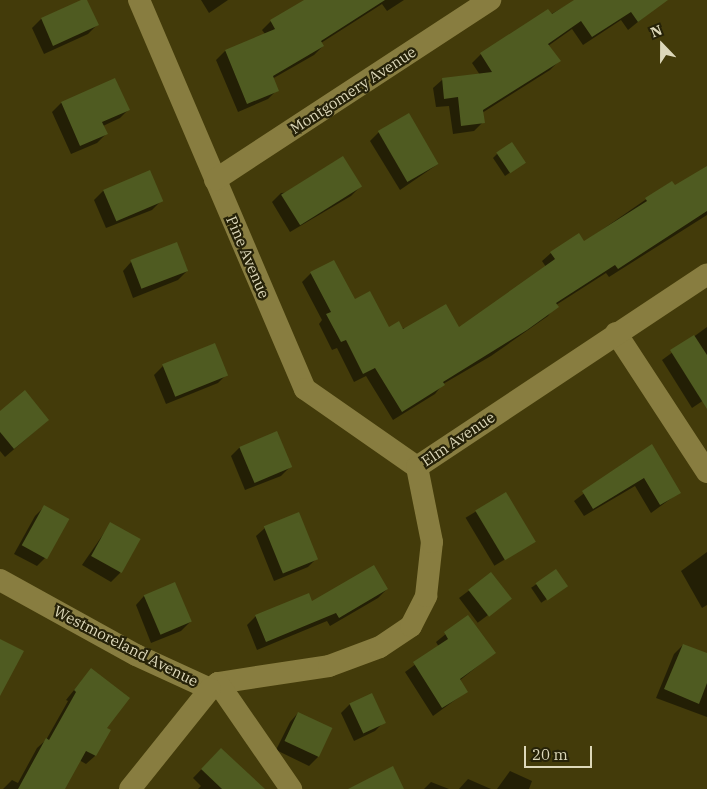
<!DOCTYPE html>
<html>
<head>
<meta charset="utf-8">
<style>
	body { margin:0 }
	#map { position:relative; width:707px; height:789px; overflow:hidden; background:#433b0a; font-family:"IBM Plex Serif",serif }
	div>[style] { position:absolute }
	.shadow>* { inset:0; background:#0007; transform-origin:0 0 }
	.building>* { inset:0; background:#4f5b21; transform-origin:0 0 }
	.street>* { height:22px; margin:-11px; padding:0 11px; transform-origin:11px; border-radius:11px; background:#887d40 }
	span { translate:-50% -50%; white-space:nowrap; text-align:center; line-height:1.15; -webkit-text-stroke:4.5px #262208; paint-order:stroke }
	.street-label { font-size:15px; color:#ddd8ba }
	.north { position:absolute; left:637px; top:20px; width:50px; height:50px; -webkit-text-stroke:4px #262208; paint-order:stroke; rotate:338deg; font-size:14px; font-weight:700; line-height:20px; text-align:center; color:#ddd8ba }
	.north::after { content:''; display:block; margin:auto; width:18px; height:22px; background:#ddd8ba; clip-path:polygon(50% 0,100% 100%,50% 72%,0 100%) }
	.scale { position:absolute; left:524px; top:746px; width:68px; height:22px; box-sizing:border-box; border:2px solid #ddd8ba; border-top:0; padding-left:6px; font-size:15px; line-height:18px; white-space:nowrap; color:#ddd8ba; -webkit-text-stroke:4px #262208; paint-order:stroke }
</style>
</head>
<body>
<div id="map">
	<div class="shadow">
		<i style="clip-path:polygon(86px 0,97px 25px,88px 34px,44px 54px,32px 28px,41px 19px)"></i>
		<i style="clip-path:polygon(201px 0,228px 0,209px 13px)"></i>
		<i style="clip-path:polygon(314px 0,404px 0,387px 11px,382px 4px,321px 43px,323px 46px,314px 55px,272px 79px,277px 90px,268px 99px,238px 112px,216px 60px,225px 51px,265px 34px,262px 30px,271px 21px)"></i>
		<i style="clip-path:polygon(576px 0,657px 0,660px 4px,628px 30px,621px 20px,583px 45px,572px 29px,548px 46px,559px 61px,550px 70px,482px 113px,483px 122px,474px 131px,453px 134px,449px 106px,436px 107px,433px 88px,442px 80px,480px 75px,472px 63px,481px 54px)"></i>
		<i style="clip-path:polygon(115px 79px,128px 110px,120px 118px,103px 126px,106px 134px,97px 143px,71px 154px,52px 112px,61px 103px)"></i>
		<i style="clip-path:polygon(379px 132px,438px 164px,400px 190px,370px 141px)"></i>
		<i style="clip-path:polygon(497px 154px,524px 163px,505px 176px,493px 158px)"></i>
		<i style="clip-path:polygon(707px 167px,707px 215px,609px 277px,606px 273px,556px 305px,548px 316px,491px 356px,443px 384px,435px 394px,393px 420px,366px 376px,354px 382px,337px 348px,332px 350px,319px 324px,322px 320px,302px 282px,311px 273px,354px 301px,388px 328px,459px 329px,546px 267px,542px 261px,551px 253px,583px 243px,671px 182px,674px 187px)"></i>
		<i style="clip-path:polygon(150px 172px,161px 201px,152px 210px,106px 228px,94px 200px,103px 191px)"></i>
		<i style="clip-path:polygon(360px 187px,351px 196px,290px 232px,272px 202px,281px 193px)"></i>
		<i style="clip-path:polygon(176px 244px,187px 271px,178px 280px,133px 298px,123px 271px,131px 262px)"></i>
		<i style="clip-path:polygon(707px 327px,707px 398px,692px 408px,662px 360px)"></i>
		<i style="clip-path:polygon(163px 366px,226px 375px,218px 383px,166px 404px,154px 375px)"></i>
		<i style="clip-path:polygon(0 412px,48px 420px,5px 457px,0 451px)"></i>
		<i style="clip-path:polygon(240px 447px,290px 467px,281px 476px,245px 490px,231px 456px)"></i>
		<i style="clip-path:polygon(628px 460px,680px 492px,651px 513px,635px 486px,584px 516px,574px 501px)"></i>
		<i style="left:505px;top:494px;width:56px;height:46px;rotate:59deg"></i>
		<i style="clip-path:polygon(44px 507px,45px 558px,37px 566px,14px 554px,35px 516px)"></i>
		<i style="clip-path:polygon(111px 523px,120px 573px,111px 582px,82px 565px)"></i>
		<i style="clip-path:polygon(265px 528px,317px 558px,308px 567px,274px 581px,256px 536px)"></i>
		<i style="clip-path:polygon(707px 552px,707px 605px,702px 608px,681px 571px)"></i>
		<i style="left:556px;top:571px;width:18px;height:30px;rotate:56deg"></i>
		<i style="left:491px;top:574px;width:31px;height:40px;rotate:53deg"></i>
		<i style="clip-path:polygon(387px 589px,378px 598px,330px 626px,327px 621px,257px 650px,247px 625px,256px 616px)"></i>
		<i style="clip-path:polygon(144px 596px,190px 622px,181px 631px,151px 643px,136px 605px)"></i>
		<i style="clip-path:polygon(468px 616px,494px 653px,459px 681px,466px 692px,433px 716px,405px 672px,439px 647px,436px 642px)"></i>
		<i style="clip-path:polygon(683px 645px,707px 655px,707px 717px,656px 698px,674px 654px)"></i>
		<i style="clip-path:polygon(83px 679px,105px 728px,109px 730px,95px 756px,86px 764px,79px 760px,63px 789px,3px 789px,12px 780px,18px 783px,37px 748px,46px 740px,68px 701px,66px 700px)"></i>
		<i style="clip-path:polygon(350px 704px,384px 722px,375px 731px,354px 741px,341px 713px)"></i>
		<i style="clip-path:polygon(298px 713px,318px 757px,309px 766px,276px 750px,290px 722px)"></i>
		<i style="clip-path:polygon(221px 749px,263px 789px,198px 789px,201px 786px,193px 778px)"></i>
		<i style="clip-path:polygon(510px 771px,532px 781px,529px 789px,497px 789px)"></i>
		<i style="clip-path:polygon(468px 779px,491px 789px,459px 789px)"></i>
		<i style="clip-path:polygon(431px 782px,449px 789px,424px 789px)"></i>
	</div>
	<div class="building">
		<i style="clip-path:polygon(81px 0,87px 0,99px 25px,53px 46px,41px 18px)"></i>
		<i style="clip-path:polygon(304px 0,385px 0,321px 41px,324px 46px,273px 76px,279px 91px,247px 104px,225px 50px,275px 29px,270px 20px)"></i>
		<i style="clip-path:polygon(574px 0,668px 0,638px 22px,631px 12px,592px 37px,581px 21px,548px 44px,561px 61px,483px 110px,485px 123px,461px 126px,458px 97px,444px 99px,442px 78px,492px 72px,480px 53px,548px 9px,552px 14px)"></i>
		<i style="clip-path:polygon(115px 78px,130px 110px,102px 122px,108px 134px,80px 146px,61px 102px)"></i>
		<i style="left:409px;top:113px;width:59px;height:36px;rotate:60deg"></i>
		<i style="left:512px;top:142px;width:25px;height:19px;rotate:56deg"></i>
		<i style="left:343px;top:156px;width:36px;height:73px;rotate:58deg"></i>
		<i style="clip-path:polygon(707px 166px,707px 211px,618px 269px,615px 265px,556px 303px,559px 307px,527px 330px,443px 382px,445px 385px,402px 412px,375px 368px,363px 374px,346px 340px,341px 342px,326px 314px,331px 312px,310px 272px,334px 260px,355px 299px,370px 291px,389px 327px,399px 321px,403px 329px,446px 304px,459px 327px,555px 259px,550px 252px,579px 233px,584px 241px,647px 201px,645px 198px,672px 181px,675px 185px)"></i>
		<i style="left:150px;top:170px;width:34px;height:51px;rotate:67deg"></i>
		<i style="left:177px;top:242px;width:31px;height:50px;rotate:69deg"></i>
		<i style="clip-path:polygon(694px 335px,707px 355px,707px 409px,670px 350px)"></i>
		<i style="left:215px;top:343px;width:35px;height:57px;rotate:68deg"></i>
		<i style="clip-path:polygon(25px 390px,49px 420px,14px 449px,0 432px,0 411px)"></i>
		<i style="left:277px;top:431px;width:39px;height:41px;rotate:67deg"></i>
		<i style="clip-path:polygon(652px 444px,681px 493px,660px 505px,644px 478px,593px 509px,582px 491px)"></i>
		<i style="left:506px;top:492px;width:58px;height:36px;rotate:59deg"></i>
		<i style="left:44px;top:505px;width:29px;height:46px;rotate:29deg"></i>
		<i style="left:299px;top:512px;width:51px;height:38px;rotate:68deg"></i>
		<i style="left:110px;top:522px;width:35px;height:39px;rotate:29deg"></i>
		<i style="clip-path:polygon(374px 565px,388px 589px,339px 618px,336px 613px,266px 642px,255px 615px,309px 593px,312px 601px)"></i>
		<i style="left:556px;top:569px;width:21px;height:25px;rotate:55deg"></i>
		<i style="left:491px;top:572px;width:34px;height:29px;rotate:52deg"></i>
		<i style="left:175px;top:582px;width:43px;height:34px;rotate:67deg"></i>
		<i style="clip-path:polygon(468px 615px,496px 653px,460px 679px,468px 692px,442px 708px,413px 662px,448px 639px,444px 632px)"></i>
		<i style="clip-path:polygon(0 639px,24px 651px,0 696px)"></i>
		<i style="clip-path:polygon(683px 644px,707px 653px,707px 683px,699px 704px,664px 689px)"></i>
		<i style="clip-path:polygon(91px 668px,130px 698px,107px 728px,111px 730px,96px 756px,86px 751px,65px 789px,18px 789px,46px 738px,49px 740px,76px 692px,74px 690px)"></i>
		<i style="left:372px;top:693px;width:33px;height:25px;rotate:65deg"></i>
		<i style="left:298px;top:712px;width:38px;height:32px;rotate:25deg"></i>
		<i style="clip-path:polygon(221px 748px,265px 789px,222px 789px,201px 769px)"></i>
		<i style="clip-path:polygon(393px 766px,404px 789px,348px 789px)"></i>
	</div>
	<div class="street">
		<i style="left:139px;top:0;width:423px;rotate:66.9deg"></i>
		<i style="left:305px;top:389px;width:136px;rotate:34.9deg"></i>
		<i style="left:215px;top:180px;width:329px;rotate:-33.2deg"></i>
		<i style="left:616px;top:333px;width:166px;rotate:56.8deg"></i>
		<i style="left:417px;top:467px;width:348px;rotate:-33.6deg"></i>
		<i style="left:0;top:580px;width:155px;rotate:28.9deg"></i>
		<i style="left:136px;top:655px;width:81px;rotate:24.7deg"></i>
		<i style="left:210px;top:689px;width:10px;rotate:-37deg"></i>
		<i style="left:218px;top:683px;width:112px;rotate:-8.7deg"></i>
		<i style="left:329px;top:666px;width:54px;rotate:-20.4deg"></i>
		<i style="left:380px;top:647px;width:37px;rotate:-34deg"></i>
		<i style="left:411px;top:626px;width:34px;rotate:-63deg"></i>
		<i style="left:426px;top:596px;width:54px;rotate:-83.7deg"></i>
		<i style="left:432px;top:542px;width:76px;rotate:-101.3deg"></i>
		<i style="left:218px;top:683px;width:129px;rotate:55.4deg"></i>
		<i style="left:130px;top:789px;width:128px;rotate:-51.3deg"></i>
	</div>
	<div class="street-label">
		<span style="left:353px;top:90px;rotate:-33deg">Montgomery Avenue</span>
		<span style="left:248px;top:257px;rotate:67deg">Pine Avenue</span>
		<span style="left:458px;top:439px;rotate:-34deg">Elm Avenue</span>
		<span style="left:126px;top:646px;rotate:27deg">Westmoreland Avenue</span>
	</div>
	<div class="north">N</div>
	<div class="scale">20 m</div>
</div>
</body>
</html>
